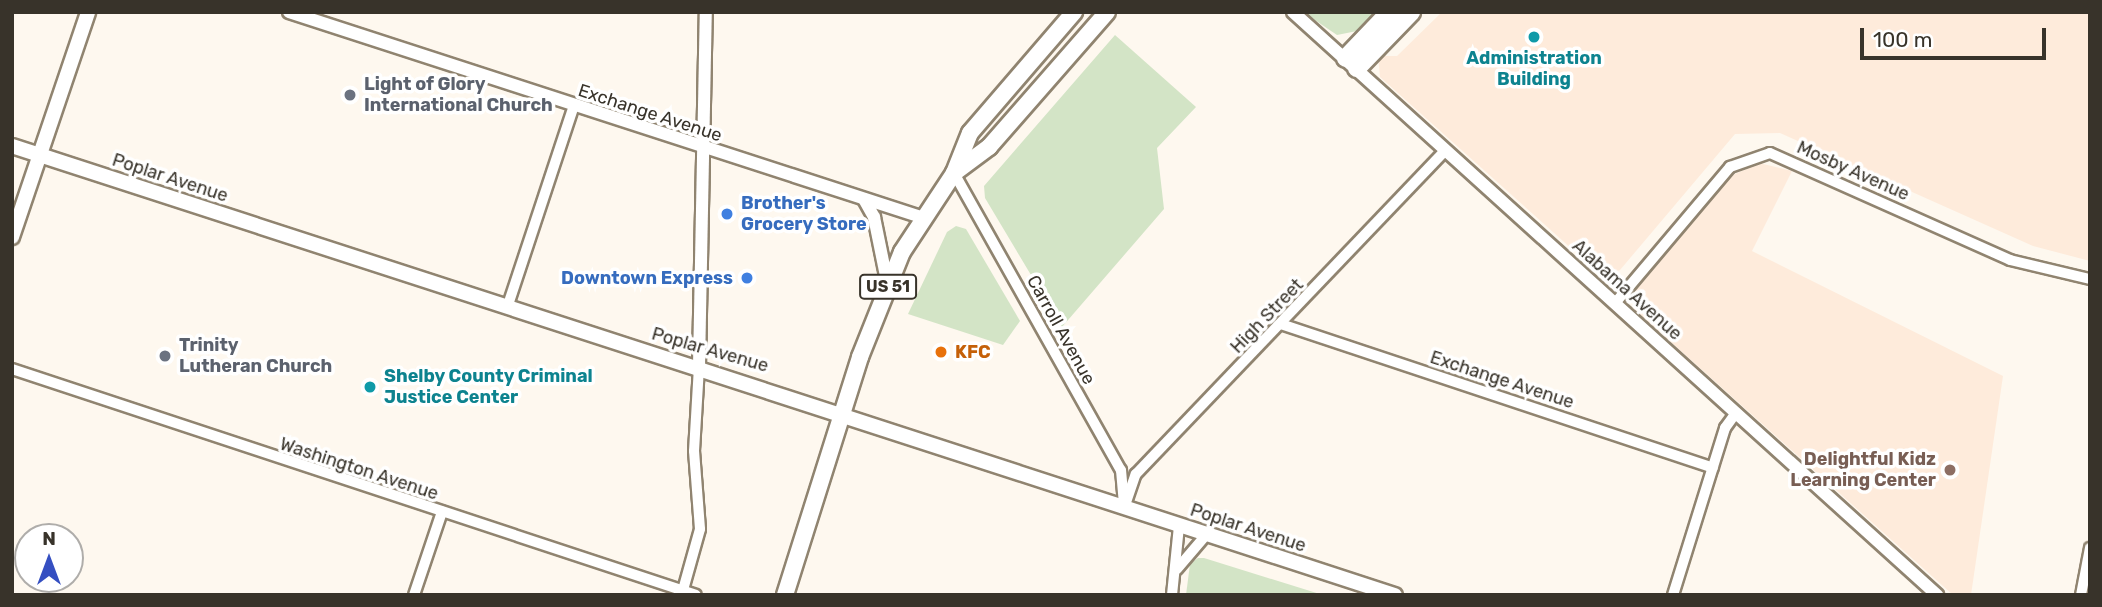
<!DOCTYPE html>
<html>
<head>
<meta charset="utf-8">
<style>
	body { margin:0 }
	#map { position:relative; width:2102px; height:607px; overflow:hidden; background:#fef8ef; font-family:Rubik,sans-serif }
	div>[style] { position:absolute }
	.education>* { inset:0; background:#feebdb }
	.green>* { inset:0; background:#d3e4c6 }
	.roads { filter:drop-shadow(2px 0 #908470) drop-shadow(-2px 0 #908470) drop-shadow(0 2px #908470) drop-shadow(0 -2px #908470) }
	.minor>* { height:10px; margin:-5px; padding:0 5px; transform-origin:5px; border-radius:5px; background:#fff }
	.tertiary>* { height:12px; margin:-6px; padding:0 6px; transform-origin:6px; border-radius:6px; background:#fff }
	.secondary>* { height:14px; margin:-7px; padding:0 7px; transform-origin:7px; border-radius:7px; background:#fff }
	.primary>* { height:16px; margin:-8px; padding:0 8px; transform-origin:8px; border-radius:8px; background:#fff }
	.motorway>* { height:18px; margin:-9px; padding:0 9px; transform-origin:9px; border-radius:9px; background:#fff }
	.dots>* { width:19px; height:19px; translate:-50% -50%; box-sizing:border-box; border:4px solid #fff; border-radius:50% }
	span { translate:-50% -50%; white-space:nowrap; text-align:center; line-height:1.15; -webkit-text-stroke:7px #fff; paint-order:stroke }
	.shield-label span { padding:2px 5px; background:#fff; border:2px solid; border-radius:5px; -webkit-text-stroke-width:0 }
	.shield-label { font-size:16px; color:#38332a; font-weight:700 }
	.culture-label { font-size:18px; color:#0d838f; font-weight:700 }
	.left { translate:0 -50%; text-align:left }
	.worship-label { font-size:18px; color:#5b616d; font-weight:700 }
	.street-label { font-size:18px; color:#38332a }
	.shop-label { font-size:18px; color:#366cbe; font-weight:700 }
	.right { translate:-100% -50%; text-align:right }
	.food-label { font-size:18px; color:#c56008; font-weight:700 }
	.education-label { font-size:18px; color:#785e54; font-weight:700 }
	.frame { position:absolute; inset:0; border:14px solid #38332a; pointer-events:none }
	.north { position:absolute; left:14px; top:523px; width:70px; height:70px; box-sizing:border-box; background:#fff; border:2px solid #afadaa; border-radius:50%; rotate:0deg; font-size:19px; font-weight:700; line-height:28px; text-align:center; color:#38332a }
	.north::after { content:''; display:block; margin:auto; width:24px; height:32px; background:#354fc1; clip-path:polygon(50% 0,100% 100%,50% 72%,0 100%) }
	.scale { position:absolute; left:1860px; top:28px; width:186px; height:32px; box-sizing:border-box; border:4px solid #38332a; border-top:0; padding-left:9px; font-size:21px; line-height:24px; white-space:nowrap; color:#38332a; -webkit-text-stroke:5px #fff; paint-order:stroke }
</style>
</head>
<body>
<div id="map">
	<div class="education">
		<i style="clip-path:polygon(1442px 12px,2090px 12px,2090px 261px,2033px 246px,1780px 133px,1735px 134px,1620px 270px,1602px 276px,1380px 77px,1378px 56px,1397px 56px)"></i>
		<i style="clip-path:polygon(1759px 163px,1792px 171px,1752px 251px,2003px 376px,1971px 595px,1953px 595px,1633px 308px,1633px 290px,1733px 175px)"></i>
	</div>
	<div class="green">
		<i style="clip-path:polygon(1303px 12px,1377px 12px,1357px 31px,1337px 35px)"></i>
		<i style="clip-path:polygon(1115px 35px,1196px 107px,1157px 148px,1164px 209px,1062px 327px,985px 198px,984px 186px)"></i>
		<i style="clip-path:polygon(956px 226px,966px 229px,1020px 321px,1003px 345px,908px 314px,947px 232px)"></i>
		<i style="clip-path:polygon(1198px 558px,1204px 558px,1323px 595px,1186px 595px,1190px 564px)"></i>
	</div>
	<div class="roads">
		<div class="minor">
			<i style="left:954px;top:173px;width:341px;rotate:60.7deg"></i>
			<i style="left:1121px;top:470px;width:34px;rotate:85deg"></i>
			<i style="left:1616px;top:302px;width:177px;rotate:-49.8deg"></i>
			<i style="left:1730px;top:167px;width:42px;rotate:-19.3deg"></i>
			<i style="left:1770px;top:153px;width:263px;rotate:24deg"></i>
			<i style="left:2010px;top:260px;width:82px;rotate:13.4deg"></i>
			<i style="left:507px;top:308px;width:213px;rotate:-71.7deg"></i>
			<i style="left:1281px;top:324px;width:455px;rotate:18.4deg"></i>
			<i style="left:12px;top:369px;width:720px;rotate:18.28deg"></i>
			<i style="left:1124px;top:508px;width:36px;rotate:-71deg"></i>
			<i style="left:1136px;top:474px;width:446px;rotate:-46.3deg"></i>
			<i style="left:1177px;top:569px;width:45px;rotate:-49.5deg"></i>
			<i style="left:683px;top:590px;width:63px;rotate:-74.4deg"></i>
			<i style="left:700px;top:529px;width:78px;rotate:-94.4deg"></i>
			<i style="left:694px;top:451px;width:85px;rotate:-86.6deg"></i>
			<i style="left:414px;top:595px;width:88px;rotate:-71.4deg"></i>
			<i style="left:1172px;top:595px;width:69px;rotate:-84.2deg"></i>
			<i style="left:1673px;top:595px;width:175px;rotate:-72.7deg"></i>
			<i style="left:1725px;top:428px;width:19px;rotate:-54deg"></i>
			<i style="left:2081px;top:595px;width:48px;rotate:-79.2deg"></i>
		</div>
		<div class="tertiary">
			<i style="left:289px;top:12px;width:664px;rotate:17.97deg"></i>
			<i style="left:1293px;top:12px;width:869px;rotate:42.15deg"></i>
			<i style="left:864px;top:199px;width:21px;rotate:61deg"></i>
			<i style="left:874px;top:217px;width:70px;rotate:78.5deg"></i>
			<i style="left:699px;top:366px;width:354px;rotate:-88.9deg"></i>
		</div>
		<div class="secondary">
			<i style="left:12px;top:146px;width:1454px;rotate:17.99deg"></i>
			<i style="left:12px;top:237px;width:237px;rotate:-71.3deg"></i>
		</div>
		<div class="primary">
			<i style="left:954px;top:173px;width:44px;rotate:-36.6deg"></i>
			<i style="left:989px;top:147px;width:179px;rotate:-48.8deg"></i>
			<i style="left:785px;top:595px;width:250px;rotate:-72.5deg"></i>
			<i style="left:860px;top:357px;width:113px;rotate:-68.2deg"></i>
			<i style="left:902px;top:252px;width:95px;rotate:-56.6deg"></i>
			<i style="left:954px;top:173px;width:43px;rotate:-68.2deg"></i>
			<i style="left:970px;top:133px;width:160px;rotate:-49.3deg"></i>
		</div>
		<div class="motorway">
			<i style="left:1346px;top:58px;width:64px;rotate:-46.3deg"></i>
			<i style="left:1357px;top:68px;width:78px;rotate:-46deg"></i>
		</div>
	</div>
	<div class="dots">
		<i style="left:1534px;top:37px;background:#0f9aa8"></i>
		<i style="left:350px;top:95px;background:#6b7280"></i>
		<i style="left:727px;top:214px;background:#3f7fe0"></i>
		<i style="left:747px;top:278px;background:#3f7fe0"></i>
		<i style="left:941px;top:352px;background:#e8710a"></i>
		<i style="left:165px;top:356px;background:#6b7280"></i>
		<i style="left:370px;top:387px;background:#0f9aa8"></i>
		<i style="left:1950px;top:470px;background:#8d6e63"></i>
	</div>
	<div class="shield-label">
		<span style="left:888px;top:287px">US 51</span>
	</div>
	<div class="culture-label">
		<span style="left:1534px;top:69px">Administration<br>Building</span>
		<span class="left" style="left:384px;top:387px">Shelby County Criminal<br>Justice Center</span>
	</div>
	<div class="worship-label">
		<span class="left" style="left:364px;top:95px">Light of Glory<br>International Church</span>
		<span class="left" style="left:179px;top:356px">Trinity<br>Lutheran Church</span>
	</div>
	<div class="street-label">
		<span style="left:650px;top:113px;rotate:18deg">Exchange Avenue</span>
		<span style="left:1853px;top:171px;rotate:24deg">Mosby Avenue</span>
		<span style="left:170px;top:178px;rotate:18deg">Poplar Avenue</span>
		<span style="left:1627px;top:290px;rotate:42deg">Alabama Avenue</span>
		<span style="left:1267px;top:316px;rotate:-46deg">High Street</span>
		<span style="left:1061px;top:330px;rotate:61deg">Carroll Avenue</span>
		<span style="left:710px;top:350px;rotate:16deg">Poplar Avenue</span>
		<span style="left:1502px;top:380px;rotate:18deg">Exchange Avenue</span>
		<span style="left:359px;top:469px;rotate:18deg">Washington Avenue</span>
		<span style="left:1248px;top:528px;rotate:18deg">Poplar Avenue</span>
	</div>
	<div class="shop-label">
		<span class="left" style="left:741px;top:214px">Brother's<br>Grocery Store</span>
		<span class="right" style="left:733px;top:278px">Downtown Express</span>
	</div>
	<div class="food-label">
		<span class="left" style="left:955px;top:352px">KFC</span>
	</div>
	<div class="education-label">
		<span class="right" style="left:1936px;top:470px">Delightful Kidz<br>Learning Center</span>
	</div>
	<div class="frame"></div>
	<div class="north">N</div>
	<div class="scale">100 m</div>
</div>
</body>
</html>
